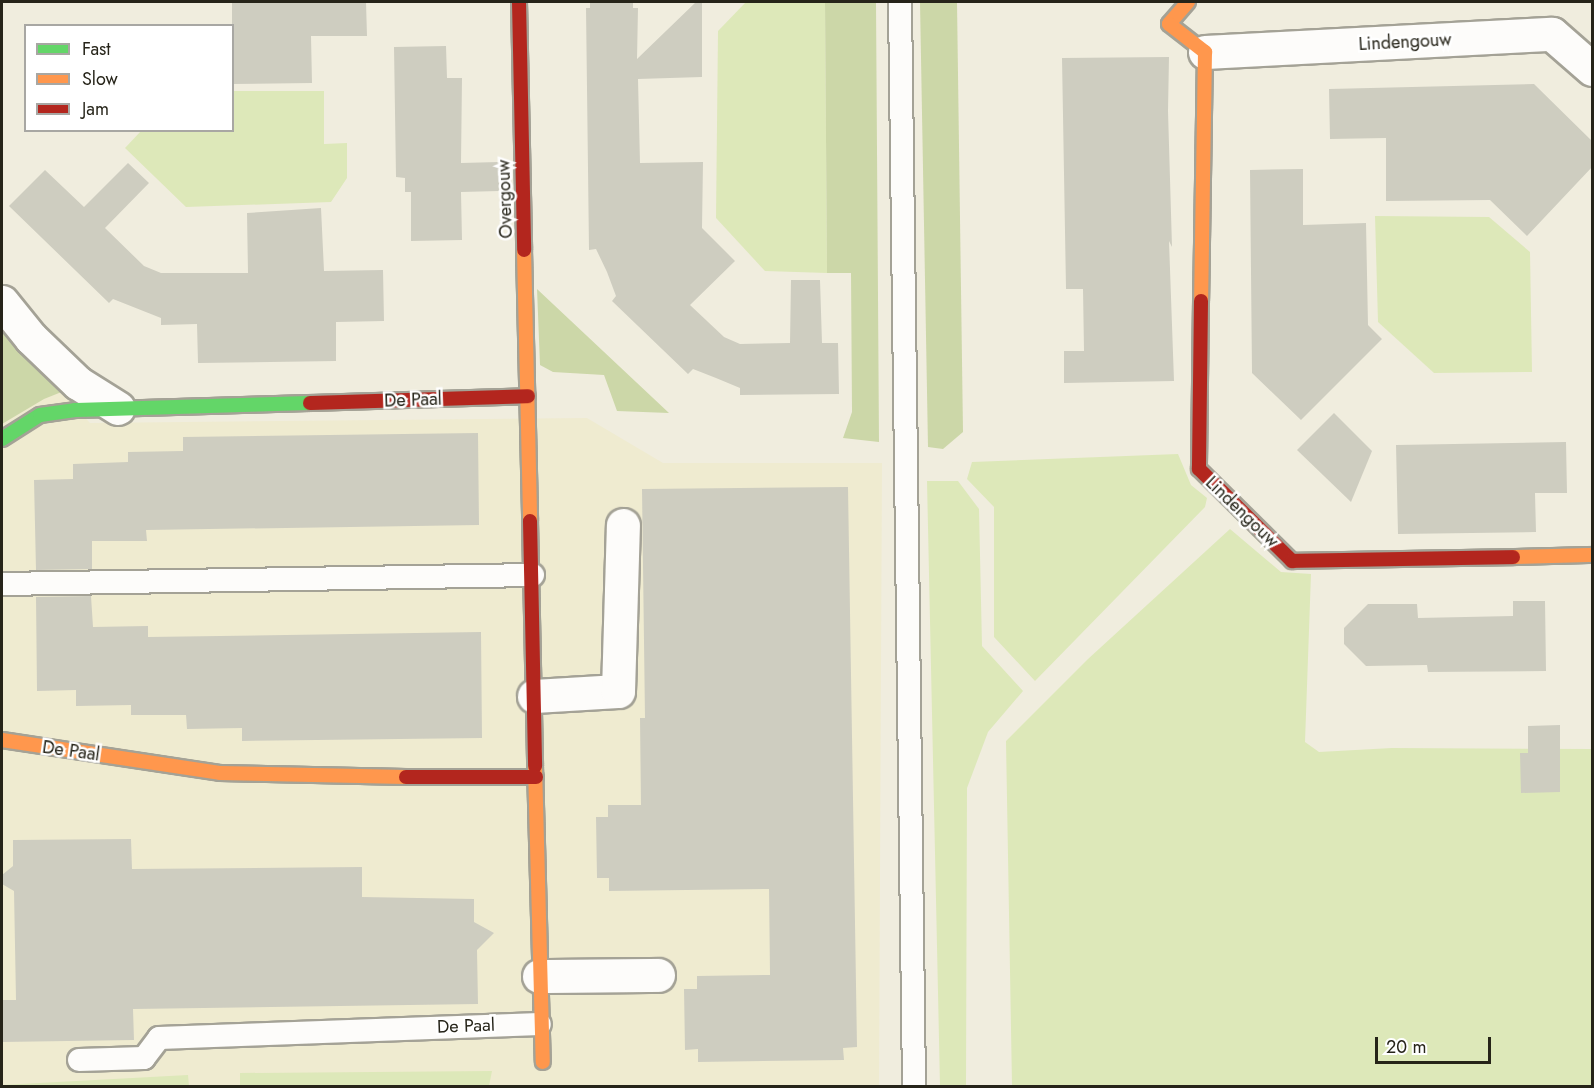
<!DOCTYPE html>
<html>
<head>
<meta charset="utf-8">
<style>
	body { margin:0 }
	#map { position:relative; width:1594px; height:1088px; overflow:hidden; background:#f0edde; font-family:Jost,sans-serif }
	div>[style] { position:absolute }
	.built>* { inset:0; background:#efebd0 }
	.green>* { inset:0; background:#dde8b9 }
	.forest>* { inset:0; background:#ccd7a8 }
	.building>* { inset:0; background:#cecdc0 }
	.roads { filter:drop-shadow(2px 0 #a4a296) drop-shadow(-2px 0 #a4a296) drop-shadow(0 2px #a4a296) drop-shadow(0 -2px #a4a296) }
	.lane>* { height:22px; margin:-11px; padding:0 11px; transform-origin:11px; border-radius:11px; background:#fdfcfa }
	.street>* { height:33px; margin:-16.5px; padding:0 16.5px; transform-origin:16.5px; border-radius:16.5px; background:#fdfcfa }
	.fast>* { height:14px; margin:-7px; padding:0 7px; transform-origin:7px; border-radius:7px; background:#63d668 }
	.slow>* { height:14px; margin:-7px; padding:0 7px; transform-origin:7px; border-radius:7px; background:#ff974d }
	.jam>* { height:14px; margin:-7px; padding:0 7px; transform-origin:7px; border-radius:7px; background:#b3261e }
	span { translate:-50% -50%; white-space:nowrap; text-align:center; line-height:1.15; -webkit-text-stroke:5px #fff; paint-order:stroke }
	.street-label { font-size:18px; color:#262419 }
	.frame { position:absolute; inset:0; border:3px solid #262419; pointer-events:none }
	.legend { position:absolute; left:24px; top:24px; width:210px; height:108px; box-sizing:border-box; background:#fff; border:2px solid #a8a7a3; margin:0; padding:8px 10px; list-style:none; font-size:18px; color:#262419 }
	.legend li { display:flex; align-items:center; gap:12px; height:30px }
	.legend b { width:30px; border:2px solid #a8a7a3 }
	.scale { position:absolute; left:1375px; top:1037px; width:116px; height:27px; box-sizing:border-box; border:3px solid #262419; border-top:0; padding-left:8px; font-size:18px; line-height:21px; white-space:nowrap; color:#262419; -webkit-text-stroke:4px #fff; paint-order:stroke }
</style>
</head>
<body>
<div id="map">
	<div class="built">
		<i style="clip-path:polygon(2px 328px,90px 423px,587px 418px,663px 463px,882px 463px,879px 1086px,2px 1086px)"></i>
	</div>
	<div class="green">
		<i style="clip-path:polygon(746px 2px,825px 2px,827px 273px,765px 271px,716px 218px,718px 31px)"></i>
		<i style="clip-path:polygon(233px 91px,324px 91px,324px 144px,347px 143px,347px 178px,331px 202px,186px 207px,125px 148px,141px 131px,232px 130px)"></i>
		<i style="clip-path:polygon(1375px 216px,1489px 217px,1530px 252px,1532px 372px,1434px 373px,1378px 322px)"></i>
		<i style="clip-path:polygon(1178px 454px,1191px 485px,1207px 498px,1205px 507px,1035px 681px,994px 637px,994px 507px,967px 479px,972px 462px)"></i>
		<i style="clip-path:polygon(927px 481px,958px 481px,979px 509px,982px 646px,1023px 691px,988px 732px,967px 788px,966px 1086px,940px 1086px)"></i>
		<i style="clip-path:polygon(1230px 529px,1281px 572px,1311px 574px,1305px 742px,1319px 752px,1392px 748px,1592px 749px,1592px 1086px,1012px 1086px,1006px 741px,1088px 659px)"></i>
		<i style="clip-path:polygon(492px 1071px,489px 1086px,240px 1086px,240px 1073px)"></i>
		<i style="clip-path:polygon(188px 1075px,189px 1086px,2px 1086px,2px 1085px)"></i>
	</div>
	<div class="forest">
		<i style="clip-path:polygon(825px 2px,876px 2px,879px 442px,843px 438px,852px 412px,851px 273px,827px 273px)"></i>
		<i style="clip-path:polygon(920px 2px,957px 2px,963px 432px,943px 449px,928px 447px)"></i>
		<i style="clip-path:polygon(537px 289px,669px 413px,617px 411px,604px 375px,553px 372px,540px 365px)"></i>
		<i style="clip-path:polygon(2px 323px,69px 389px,44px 399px,2px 424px)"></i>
	</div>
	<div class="building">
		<i style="clip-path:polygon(232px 2px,366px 2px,367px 36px,311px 36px,312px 83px,232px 84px)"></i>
		<i style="clip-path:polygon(590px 2px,633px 2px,633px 8px,638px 8px,637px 59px,696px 2px,702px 2px,702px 77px,638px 79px,640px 163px,703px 162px,702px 228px,735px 261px,690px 305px,724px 337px,740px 344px,790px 343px,791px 280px,820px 280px,822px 343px,838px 343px,839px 394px,740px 395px,740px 388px,716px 378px,693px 369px,688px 374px,612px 301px,616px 296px,607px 272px,596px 249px,589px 250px,586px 8px,590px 8px)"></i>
		<i style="clip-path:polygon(446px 46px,447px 78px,462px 78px,461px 163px,499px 162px,499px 191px,461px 192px,462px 240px,411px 241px,411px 192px,405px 192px,405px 178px,396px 177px,394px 47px)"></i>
		<i style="clip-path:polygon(1169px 57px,1168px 111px,1172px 247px,1169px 241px,1174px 381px,1064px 383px,1064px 351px,1084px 351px,1083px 289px,1066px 289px,1062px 58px)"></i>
		<i style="clip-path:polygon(1534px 84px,1593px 142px,1593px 166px,1527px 236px,1490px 200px,1386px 201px,1386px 138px,1330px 139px,1329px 89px)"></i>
		<i style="clip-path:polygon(128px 163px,149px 183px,105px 228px,144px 266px,161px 273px,248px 273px,247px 213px,321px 208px,324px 271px,383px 270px,384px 321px,336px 322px,336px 361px,198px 363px,197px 324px,161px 325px,161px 318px,113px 299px,109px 303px,9px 206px,45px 170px,84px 207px)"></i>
		<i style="clip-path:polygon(1303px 169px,1303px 225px,1366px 223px,1368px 325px,1382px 339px,1301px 420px,1252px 373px,1250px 170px)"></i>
		<i style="clip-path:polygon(1334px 413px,1372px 451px,1351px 502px,1297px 450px)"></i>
		<i style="clip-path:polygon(478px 433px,479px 525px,146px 530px,147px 541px,92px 541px,92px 569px,36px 570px,34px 480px,73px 479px,73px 464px,128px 462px,128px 452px,183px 451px,183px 437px)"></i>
		<i style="clip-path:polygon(1566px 442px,1567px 493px,1535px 493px,1536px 532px,1398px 534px,1396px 445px)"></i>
		<i style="clip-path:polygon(848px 487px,857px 1047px,843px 1048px,844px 1060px,698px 1062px,698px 1049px,685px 1050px,684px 989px,697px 989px,697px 976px,770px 975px,769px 889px,609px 891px,609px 878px,597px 878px,596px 817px,608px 817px,608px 805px,641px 805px,640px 718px,645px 718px,642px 489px)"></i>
		<i style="clip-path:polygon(91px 596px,93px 627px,148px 626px,148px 637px,481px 632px,482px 738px,242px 741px,242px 728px,187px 729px,186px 715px,131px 715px,131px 705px,76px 706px,76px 690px,37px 691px,36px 597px)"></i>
		<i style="clip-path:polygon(1513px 601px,1545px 601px,1546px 671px,1428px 672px,1427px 665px,1366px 666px,1344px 644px,1344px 628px,1368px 604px,1417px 604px,1418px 618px,1513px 616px)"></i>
		<i style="clip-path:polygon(1560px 725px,1560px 792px,1521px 793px,1520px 753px,1528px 753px,1528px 726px)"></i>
		<i style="clip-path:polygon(131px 839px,132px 869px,362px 867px,362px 897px,474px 899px,474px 922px,494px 933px,477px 950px,478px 1004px,133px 1009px,134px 1040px,2px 1042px,2px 1000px,16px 1000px,14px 891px,2px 884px,2px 875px,13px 866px,13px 840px)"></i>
	</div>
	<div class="roads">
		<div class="lane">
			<i style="left:900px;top:2px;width:1084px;rotate:89.26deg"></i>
			<i style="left:2px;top:584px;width:531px;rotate:-0.97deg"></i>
			<i style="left:79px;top:1060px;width:65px;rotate:-1.8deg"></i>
			<i style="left:144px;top:1058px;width:25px;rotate:-53deg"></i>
			<i style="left:159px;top:1038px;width:381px;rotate:-2.1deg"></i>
		</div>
		<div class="street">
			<i style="left:1205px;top:52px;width:347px;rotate:-3deg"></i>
			<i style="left:1552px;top:34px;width:53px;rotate:41.2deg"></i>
			<i style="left:2px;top:302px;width:46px;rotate:51.1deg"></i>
			<i style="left:31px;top:338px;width:65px;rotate:43.8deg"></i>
			<i style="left:78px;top:383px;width:47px;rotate:32deg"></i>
			<i style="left:534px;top:696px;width:84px;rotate:-3.4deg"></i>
			<i style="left:618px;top:691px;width:166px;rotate:-88.3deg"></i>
			<i style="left:539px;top:976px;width:119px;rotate:-0.5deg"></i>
		</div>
		<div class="fast">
			<i style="left:2px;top:439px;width:45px;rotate:-32.3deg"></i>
			<i style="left:40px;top:415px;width:35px;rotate:-8deg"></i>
			<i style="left:75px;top:410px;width:235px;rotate:-1.7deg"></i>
		</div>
		<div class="slow">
			<i style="left:1188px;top:2px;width:29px;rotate:131deg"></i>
			<i style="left:1169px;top:24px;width:46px;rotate:37.9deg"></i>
			<i style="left:1205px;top:52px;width:249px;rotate:90.9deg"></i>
			<i style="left:524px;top:250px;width:271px;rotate:88.7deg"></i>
			<i style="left:1513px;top:557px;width:79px;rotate:-1.5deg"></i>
			<i style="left:2px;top:740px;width:220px;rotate:8.6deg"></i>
			<i style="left:220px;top:773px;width:186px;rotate:1.2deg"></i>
			<i style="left:535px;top:766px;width:296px;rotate:88.5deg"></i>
		</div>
		<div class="jam">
			<i style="left:519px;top:2px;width:248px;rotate:88.8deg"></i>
			<i style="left:1201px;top:301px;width:168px;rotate:90.7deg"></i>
			<i style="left:1199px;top:469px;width:131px;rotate:44.7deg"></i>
			<i style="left:1292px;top:561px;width:221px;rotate:-1deg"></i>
			<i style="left:310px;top:403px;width:218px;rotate:-1.8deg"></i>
			<i style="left:530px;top:521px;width:245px;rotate:88.8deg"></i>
			<i style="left:406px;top:777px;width:130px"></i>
		</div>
	</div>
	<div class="street-label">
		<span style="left:1405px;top:42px;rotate:-3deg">Lindengouw</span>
		<span style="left:505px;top:199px;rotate:-92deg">Overgouw</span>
		<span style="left:413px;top:400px;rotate:-2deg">De Paal</span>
		<span style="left:1242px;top:512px;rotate:44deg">Lindengouw</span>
		<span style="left:71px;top:751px;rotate:8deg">De Paal</span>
		<span style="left:466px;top:1026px;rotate:-2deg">De Paal</span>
	</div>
	<div class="frame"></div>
	<ul class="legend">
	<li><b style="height:8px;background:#63d668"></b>Fast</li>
	<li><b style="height:8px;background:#ff974d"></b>Slow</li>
	<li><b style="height:8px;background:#b3261e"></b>Jam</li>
	</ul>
	<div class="scale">20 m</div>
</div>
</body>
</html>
